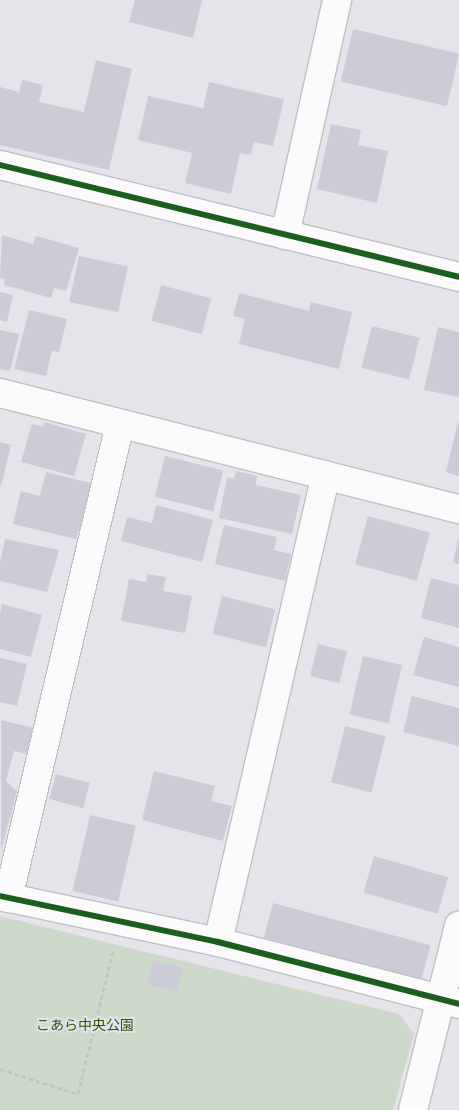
<!DOCTYPE html>
<html>
<head>
<meta charset="utf-8">
<style>
	body { margin:0 }
	#map { position:relative; width:459px; height:1110px; overflow:hidden; background:#e4e4ea; font-family:"Asap Condensed","Noto Sans JP",sans-serif }
	div>[style] { position:absolute }
	.green>* { inset:0; background:#cddac9 }
	.building>* { inset:0; background:#ccccd7; transform-origin:0 0 }
	.path>* { height:3px; margin-top:-1.5px; transform-origin:0; background:repeating-linear-gradient(90deg,#c4c4c6 0 5px,transparent 0 7.5px) }
	.roads { filter:drop-shadow(1px 0 #bfbfc4) drop-shadow(-1px 0 #bfbfc4) drop-shadow(0 1px #bfbfc4) drop-shadow(0 -1px #bfbfc4) }
	.minor>* { height:28px; margin:-14px; padding:0 14px; transform-origin:14px; border-radius:14px; background:#fbfbfc }
	.cycleway>* { height:6px; margin:-3px; padding:0 3px; transform-origin:3px; border-radius:3px; background:#1b5e20 }
	span { translate:-50% -50%; white-space:nowrap; text-align:center; line-height:1.15; -webkit-text-stroke:4px #e2e2ec; paint-order:stroke }
	.park-label { font-size:14px; color:#2e5800 }
</style>
</head>
<body>
<div id="map">
	<div class="green">
		<i style="clip-path:polygon(0 916px,399px 1014px,414px 1034px,393px 1110px,0 1110px)"></i>
	</div>
	<div class="building">
		<i style="clip-path:polygon(135px 0,202px 0,193px 38px,129px 22px)"></i>
		<i style="left:353px;top:29px;width:109px;height:54px;rotate:13deg"></i>
		<i style="clip-path:polygon(96px 60px,132px 69px,109px 170px,0 145px,0 87px,19px 92px,22px 80px,43px 85px,39px 102px,84px 112px)"></i>
		<i style="clip-path:polygon(209px 82px,284px 99px,273px 146px,254px 142px,251px 155px,240px 153px,231px 194px,185px 183px,192px 153px,138px 140px,148px 96px,203px 108px)"></i>
		<i style="clip-path:polygon(331px 124px,361px 130px,358px 145px,388px 151px,377px 203px,317px 189px)"></i>
		<i style="clip-path:polygon(2px 235px,33px 244px,36px 236px,79px 248px,66px 291px,54px 288px,51px 298px,4px 285px,5px 279px,0 278px)"></i>
		<i style="left:79px;top:256px;width:50px;height:47px;rotate:12deg"></i>
		<i style="left:161px;top:285px;width:52px;height:37px;rotate:15deg"></i>
		<i style="clip-path:polygon(0 292px,13px 295px,7px 322px,0 320px)"></i>
		<i style="clip-path:polygon(239px 293px,309px 311px,311px 302px,352px 312px,339px 369px,239px 344px,245px 319px,233px 316px)"></i>
		<i style="clip-path:polygon(29px 310px,67px 319px,59px 352px,52px 351px,46px 376px,14px 369px)"></i>
		<i style="left:372px;top:326px;width:49px;height:43px;rotate:14deg"></i>
		<i style="clip-path:polygon(438px 327px,459px 332px,459px 397px,424px 390px)"></i>
		<i style="clip-path:polygon(0 330px,19px 334px,10px 371px,0 369px)"></i>
		<i style="clip-path:polygon(44px 422px,86px 434px,74px 476px,21px 462px,32px 424px,43px 427px)"></i>
		<i style="clip-path:polygon(458px 422px,459px 422px,459px 476px,446px 472px)"></i>
		<i style="clip-path:polygon(0 442px,11px 445px,1px 486px,0 486px)"></i>
		<i style="left:165px;top:456px;width:60px;height:42px;rotate:14deg"></i>
		<i style="clip-path:polygon(236px 471px,257px 476px,256px 485px,301px 495px,292px 534px,219px 518px,227px 477px,234px 479px)"></i>
		<i style="clip-path:polygon(46px 472px,99px 485px,88px 532px,79px 529px,76px 539px,13px 524px,21px 491px,40px 496px)"></i>
		<i style="clip-path:polygon(156px 505px,213px 520px,202px 562px,121px 541px,127px 517px,152px 523px)"></i>
		<i style="left:368px;top:516px;width:64px;height:50px;rotate:15deg"></i>
		<i style="clip-path:polygon(224px 525px,277px 537px,274px 550px,291px 554px,285px 581px,215px 564px)"></i>
		<i style="clip-path:polygon(5px 539px,59px 550px,47px 592px,0 581px,0 562px)"></i>
		<i style="clip-path:polygon(458px 539px,459px 539px,459px 564px,453px 563px)"></i>
		<i style="clip-path:polygon(147px 574px,166px 577px,163px 591px,192px 596px,185px 633px,121px 621px,129px 579px,146px 582px)"></i>
		<i style="clip-path:polygon(431px 578px,459px 585px,459px 628px,421px 618px)"></i>
		<i style="left:222px;top:596px;width:55px;height:39px;rotate:14deg"></i>
		<i style="clip-path:polygon(2px 604px,42px 615px,31px 657px,0 649px,0 614px)"></i>
		<i style="clip-path:polygon(424px 637px,459px 647px,459px 687px,413px 675px)"></i>
		<i style="left:318px;top:644px;width:30px;height:33px;rotate:14deg"></i>
		<i style="left:363px;top:656px;width:40px;height:60px;rotate:13deg"></i>
		<i style="clip-path:polygon(0 658px,27px 664px,17px 706px,0 702px)"></i>
		<i style="clip-path:polygon(412px 696px,459px 708px,459px 746px,403px 732px)"></i>
		<i style="clip-path:polygon(1px 720px,34px 728px,27px 754px,14px 751px,6px 781px,17px 791px,1px 851px)"></i>
		<i style="left:345px;top:726px;width:42px;height:58px;rotate:14deg"></i>
		<i style="clip-path:polygon(154px 771px,215px 786px,211px 801px,232px 806px,223px 841px,142px 820px)"></i>
		<i style="left:56px;top:774px;width:35px;height:26px;rotate:15deg"></i>
		<i style="left:90px;top:815px;width:47px;height:78px;rotate:13deg"></i>
		<i style="left:374px;top:856px;width:77px;height:38px;rotate:16deg"></i>
		<i style="left:273px;top:903px;width:163px;height:36px;rotate:15deg"></i>
		<i style="left:153px;top:960px;width:31px;height:25px;rotate:15deg"></i>
	</div>
	<div class="path">
		<i style="left:0;top:1069px;width:82px;rotate:17.8deg"></i>
		<i style="left:78px;top:1094px;width:147px;rotate:-76.2deg"></i>
	</div>
	<div class="roads">
		<div class="minor">
			<i style="left:0;top:165px;width:472px;rotate:13.7deg"></i>
			<i style="left:285px;top:235px;width:241px;rotate:-77.5deg"></i>
			<i style="left:0;top:393px;width:473px;rotate:14.2deg"></i>
			<i style="left:0;top:896px;width:223px;rotate:11.9deg"></i>
			<i style="left:218px;top:942px;width:249px;rotate:14.4deg"></i>
			<i style="left:8px;top:898px;width:487px;rotate:-76.7deg"></i>
			<i style="left:218px;top:942px;width:479px;rotate:-77deg"></i>
			<i style="left:413px;top:1110px;width:190px;rotate:-76deg"></i>
		</div>
	</div>
	<div class="cycleway">
		<i style="left:0;top:165px;width:472px;rotate:13.7deg"></i>
		<i style="left:0;top:896px;width:223px;rotate:11.9deg"></i>
		<i style="left:218px;top:942px;width:249px;rotate:14.4deg"></i>
	</div>
	<div class="park-label">
		<span style="left:85px;top:1025px">こあら中央公園</span>
	</div>
</div>
</body>
</html>
